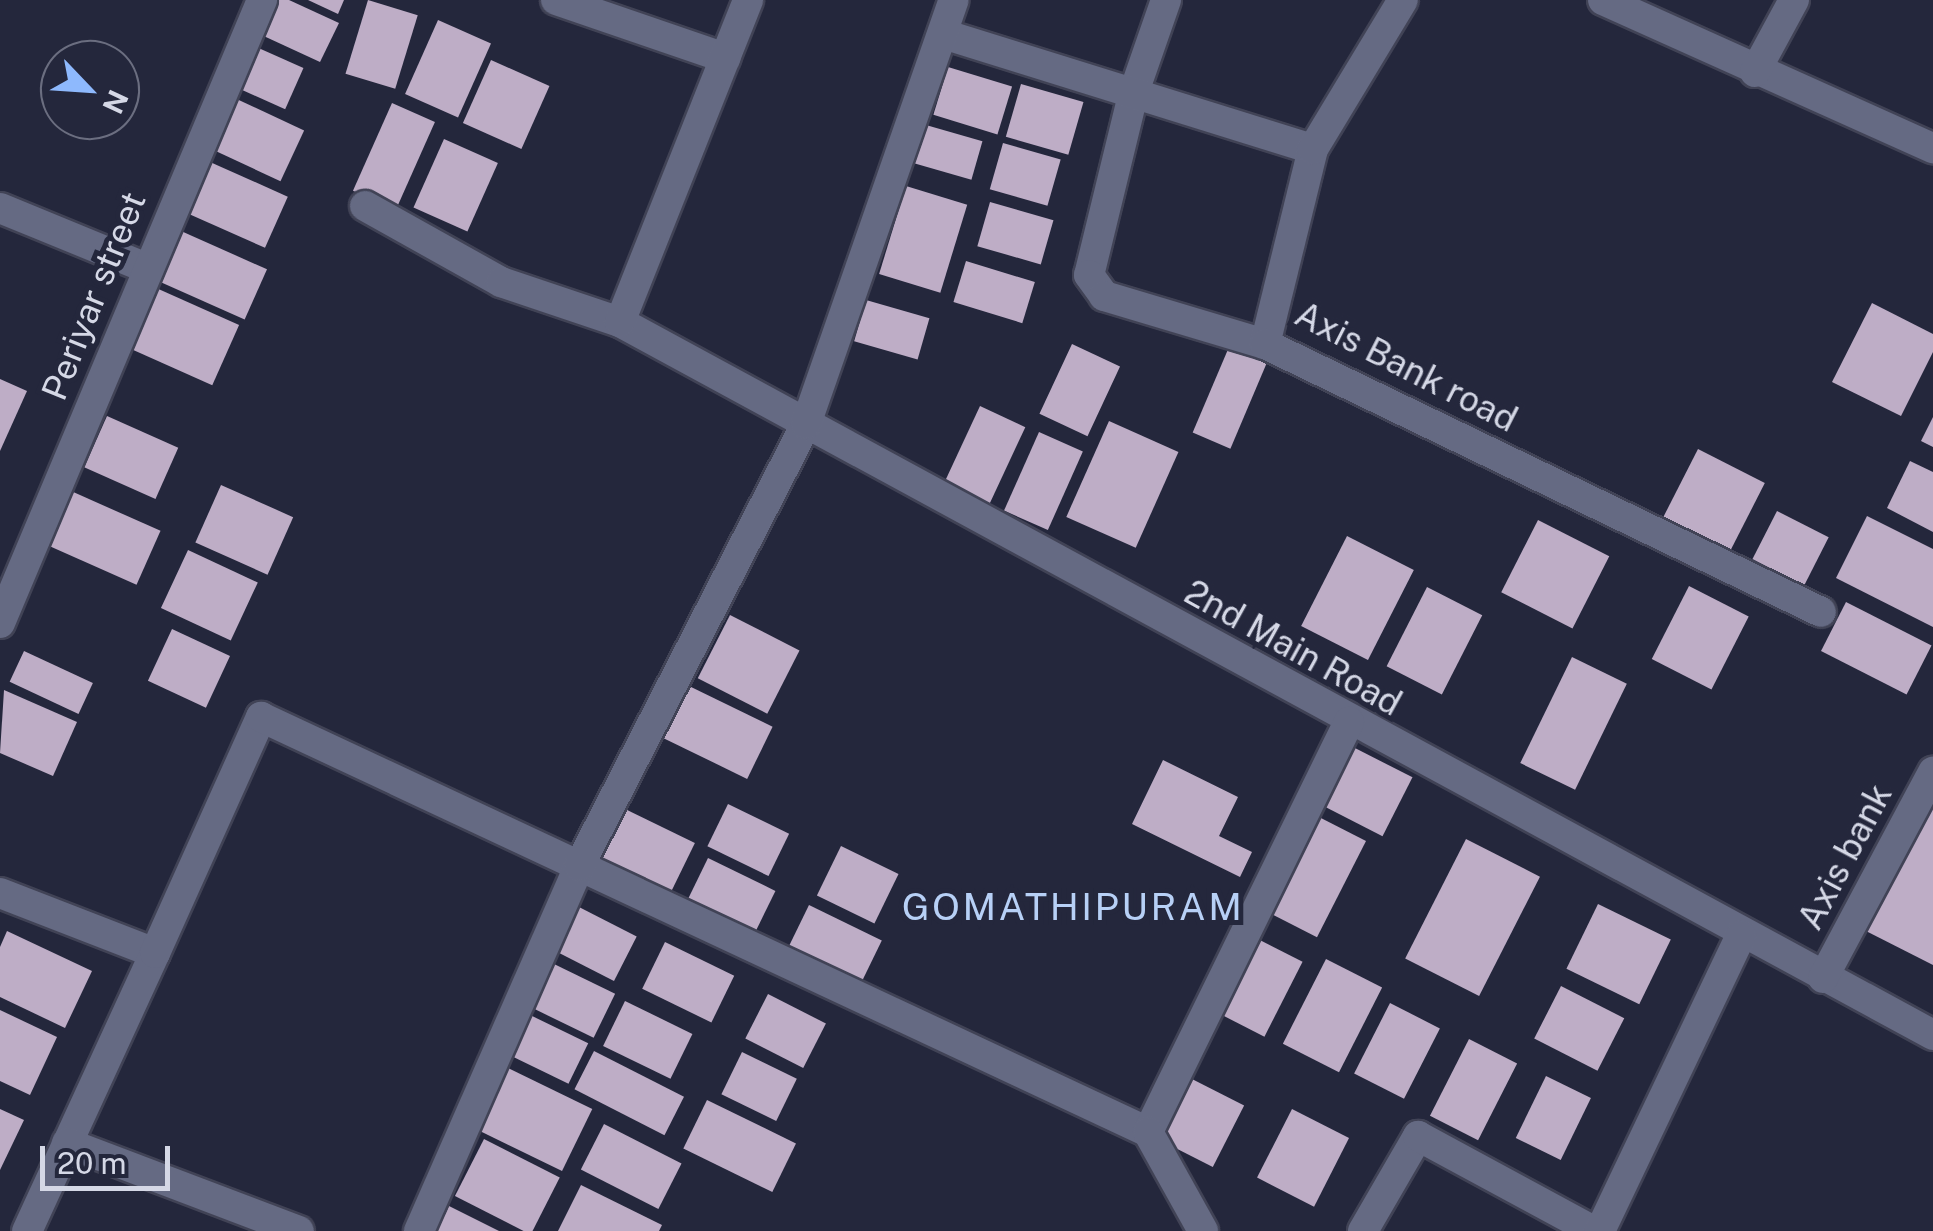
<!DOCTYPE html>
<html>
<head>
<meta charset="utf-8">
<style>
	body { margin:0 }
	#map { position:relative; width:1933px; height:1231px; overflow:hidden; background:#24273c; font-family:"Public Sans",sans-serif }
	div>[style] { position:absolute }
	.building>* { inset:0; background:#beadc6; transform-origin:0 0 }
	.roads { filter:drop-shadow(2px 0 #414356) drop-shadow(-2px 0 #414356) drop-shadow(0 2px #414356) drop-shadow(0 -2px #414356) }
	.street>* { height:30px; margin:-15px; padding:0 15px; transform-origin:15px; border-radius:15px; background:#656a83 }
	span { translate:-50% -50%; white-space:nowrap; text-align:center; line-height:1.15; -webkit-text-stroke:10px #24273c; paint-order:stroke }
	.street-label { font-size:35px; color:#d5d8e6 }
	.neighbourhood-label { font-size:38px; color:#b7d0f6; letter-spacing:2.5px }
	.north { position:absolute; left:40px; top:40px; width:100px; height:100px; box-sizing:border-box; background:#24273c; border:2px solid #6b6e80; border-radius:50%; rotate:115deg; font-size:28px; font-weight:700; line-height:40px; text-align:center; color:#d5d8e6 }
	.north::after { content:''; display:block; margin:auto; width:35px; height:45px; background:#8eb9fd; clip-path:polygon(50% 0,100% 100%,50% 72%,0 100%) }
	.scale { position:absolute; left:40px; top:1146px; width:130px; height:45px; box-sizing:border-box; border:5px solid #d5d8e6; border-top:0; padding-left:12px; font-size:30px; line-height:35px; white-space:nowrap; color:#d5d8e6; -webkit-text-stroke:8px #24273c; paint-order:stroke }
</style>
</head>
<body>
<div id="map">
	<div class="building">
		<i style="clip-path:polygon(269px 0,289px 0,339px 23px,320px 62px,255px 32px)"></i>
		<i style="clip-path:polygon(308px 0,344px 0,338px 14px)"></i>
		<i style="left:368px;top:0;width:52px;height:77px;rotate:17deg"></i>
		<i style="left:438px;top:20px;width:58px;height:81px;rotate:24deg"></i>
		<i style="left:245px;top:42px;width:64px;height:45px;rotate:24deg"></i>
		<i style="left:491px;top:60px;width:64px;height:69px;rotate:24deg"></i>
		<i style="left:948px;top:67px;width:67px;height:50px;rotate:17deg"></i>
		<i style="left:1021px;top:84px;width:65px;height:55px;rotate:16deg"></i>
		<i style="left:228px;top:95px;width:84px;height:56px;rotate:25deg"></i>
		<i style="left:392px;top:103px;width:47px;height:96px;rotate:24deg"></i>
		<i style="left:919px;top:123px;width:66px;height:40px;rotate:16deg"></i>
		<i style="left:444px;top:139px;width:59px;height:75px;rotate:24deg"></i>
		<i style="left:1003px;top:143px;width:60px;height:48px;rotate:16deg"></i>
		<i style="left:201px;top:158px;width:95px;height:56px;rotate:24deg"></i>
		<i style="left:906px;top:186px;width:64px;height:92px;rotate:17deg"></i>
		<i style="left:990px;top:202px;width:66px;height:46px;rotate:16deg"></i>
		<i style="left:172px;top:227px;width:104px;height:55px;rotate:24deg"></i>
		<i style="left:966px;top:261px;width:72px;height:43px;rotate:17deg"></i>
		<i style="left:145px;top:283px;width:103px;height:66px;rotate:24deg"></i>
		<i style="left:866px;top:300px;width:66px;height:43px;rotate:16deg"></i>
		<i style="clip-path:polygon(1872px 303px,1933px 334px,1933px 352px,1901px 416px,1832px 382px)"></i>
		<i style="left:1072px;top:344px;width:53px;height:77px;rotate:25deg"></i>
		<i style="left:1229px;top:347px;width:41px;height:93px;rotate:23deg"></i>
		<i style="clip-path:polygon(0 379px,27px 391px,0 451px)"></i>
		<i style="left:980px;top:406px;width:50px;height:84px;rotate:25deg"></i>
		<i style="left:107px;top:416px;width:78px;height:56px;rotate:24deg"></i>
		<i style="clip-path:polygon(1933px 417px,1933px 447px,1921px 441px)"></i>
		<i style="left:1109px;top:421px;width:76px;height:105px;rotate:24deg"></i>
		<i style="left:1039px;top:432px;width:48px;height:86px;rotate:24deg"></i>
		<i style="left:1698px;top:449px;width:75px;height:80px;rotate:27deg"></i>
		<i style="clip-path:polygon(1910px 461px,1933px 472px,1933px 532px,1887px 508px)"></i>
		<i style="left:221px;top:485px;width:79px;height:63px;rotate:24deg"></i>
		<i style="left:71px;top:491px;width:98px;height:59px;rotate:24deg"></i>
		<i style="left:1777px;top:511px;width:58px;height:54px;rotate:27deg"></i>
		<i style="clip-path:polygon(1867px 516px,1933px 549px,1933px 627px,1836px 578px)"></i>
		<i style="left:1538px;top:520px;width:80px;height:81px;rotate:27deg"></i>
		<i style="left:1347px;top:536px;width:75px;height:101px;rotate:27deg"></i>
		<i style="left:188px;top:550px;width:77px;height:64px;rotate:25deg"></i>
		<i style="left:1689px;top:586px;width:67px;height:82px;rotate:27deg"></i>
		<i style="left:1427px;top:587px;width:62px;height:89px;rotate:27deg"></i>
		<i style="left:1846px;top:602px;width:96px;height:55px;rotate:27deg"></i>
		<i style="left:730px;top:615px;width:78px;height:71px;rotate:27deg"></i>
		<i style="left:172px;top:629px;width:64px;height:57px;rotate:25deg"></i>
		<i style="left:24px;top:651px;width:76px;height:34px;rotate:25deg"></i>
		<i style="left:1572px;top:657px;width:61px;height:118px;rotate:26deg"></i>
		<i style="left:689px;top:686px;width:93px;height:58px;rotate:26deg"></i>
		<i style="clip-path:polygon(4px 690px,77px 722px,53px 776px,0 753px)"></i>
		<i style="left:1351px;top:746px;width:69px;height:66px;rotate:27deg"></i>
		<i style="clip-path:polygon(1163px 760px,1238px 797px,1219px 836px,1252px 852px,1240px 877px,1132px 824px)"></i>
		<i style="clip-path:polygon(1933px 788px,1933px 965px,1862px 929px)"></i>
		<i style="left:728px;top:804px;width:68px;height:47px;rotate:26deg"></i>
		<i style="left:623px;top:808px;width:80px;height:59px;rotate:26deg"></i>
		<i style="left:1317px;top:816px;width:55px;height:108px;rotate:27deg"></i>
		<i style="left:1466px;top:839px;width:83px;height:134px;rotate:27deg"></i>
		<i style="left:841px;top:846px;width:64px;height:55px;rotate:26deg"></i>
		<i style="left:708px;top:858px;width:75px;height:50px;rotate:26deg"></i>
		<i style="left:1598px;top:904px;width:81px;height:72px;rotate:26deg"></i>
		<i style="left:809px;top:905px;width:81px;height:55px;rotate:26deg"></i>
		<i style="left:577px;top:906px;width:67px;height:50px;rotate:27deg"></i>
		<i style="clip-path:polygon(7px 931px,92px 971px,65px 1028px,0 997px,0 947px)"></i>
		<i style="left:1250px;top:935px;width:59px;height:84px;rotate:27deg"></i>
		<i style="left:665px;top:942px;width:77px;height:52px;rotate:26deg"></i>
		<i style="left:1326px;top:959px;width:63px;height:95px;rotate:27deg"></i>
		<i style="left:554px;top:964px;width:68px;height:49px;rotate:26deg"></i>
		<i style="left:1561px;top:986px;width:71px;height:59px;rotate:27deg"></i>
		<i style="left:768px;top:994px;width:65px;height:50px;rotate:27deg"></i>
		<i style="left:625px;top:1001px;width:75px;height:50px;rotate:26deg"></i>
		<i style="left:1390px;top:1003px;width:56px;height:79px;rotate:27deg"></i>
		<i style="clip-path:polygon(0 1010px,57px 1037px,30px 1095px,0 1081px)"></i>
		<i style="left:528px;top:1014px;width:67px;height:45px;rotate:26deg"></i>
		<i style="left:1469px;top:1039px;width:54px;height:86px;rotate:27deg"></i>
		<i style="left:594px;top:1051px;width:101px;height:43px;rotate:27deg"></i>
		<i style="left:742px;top:1052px;width:61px;height:47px;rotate:26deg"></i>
		<i style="left:506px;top:1067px;width:96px;height:69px;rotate:26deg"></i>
		<i style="left:1546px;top:1076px;width:50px;height:69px;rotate:26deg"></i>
		<i style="left:1188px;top:1077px;width:63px;height:69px;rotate:27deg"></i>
		<i style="left:707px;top:1100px;width:99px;height:54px;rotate:26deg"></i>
		<i style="clip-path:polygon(0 1109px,24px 1120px,0 1170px)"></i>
		<i style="left:1292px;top:1109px;width:64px;height:77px;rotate:27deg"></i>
		<i style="left:604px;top:1124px;width:87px;height:51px;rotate:27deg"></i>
		<i style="left:484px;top:1139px;width:85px;height:64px;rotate:27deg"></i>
		<i style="clip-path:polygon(581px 1185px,662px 1225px,659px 1231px,558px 1231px)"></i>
		<i style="clip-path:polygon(449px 1206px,499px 1231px,437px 1231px)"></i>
	</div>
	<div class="roads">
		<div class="street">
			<i style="left:556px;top:0;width:179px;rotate:18.9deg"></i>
			<i style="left:1166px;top:0;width:101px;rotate:109.2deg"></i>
			<i style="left:1133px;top:95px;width:185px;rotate:103.7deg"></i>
			<i style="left:1089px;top:275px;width:26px;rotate:54deg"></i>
			<i style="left:1104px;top:296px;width:168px;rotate:16.6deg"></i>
			<i style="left:1603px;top:0;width:362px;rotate:24.2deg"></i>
			<i style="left:943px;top:34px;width:387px;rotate:17.3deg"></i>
			<i style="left:1313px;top:149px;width:201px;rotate:103.8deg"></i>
			<i style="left:1265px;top:344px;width:617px;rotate:25.73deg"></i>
			<i style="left:1755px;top:72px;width:82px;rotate:-61.6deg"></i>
			<i style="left:1313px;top:149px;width:174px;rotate:-58.9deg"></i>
			<i style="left:365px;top:206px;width:156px;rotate:29.2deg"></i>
			<i style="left:501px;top:282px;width:126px;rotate:18.6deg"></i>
			<i style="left:620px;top:322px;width:1494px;rotate:28.5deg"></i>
			<i style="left:0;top:208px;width:158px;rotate:22.3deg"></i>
			<i style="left:620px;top:322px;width:347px;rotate:-68.3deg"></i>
			<i style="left:0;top:623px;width:676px;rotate:-67.19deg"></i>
			<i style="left:0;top:893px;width:166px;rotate:21.2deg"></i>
			<i style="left:155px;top:953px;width:306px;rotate:114.7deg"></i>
			<i style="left:155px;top:953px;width:259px;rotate:-65.8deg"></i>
			<i style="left:261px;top:717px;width:979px;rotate:25.07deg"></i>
			<i style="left:1148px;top:1132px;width:457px;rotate:-63.9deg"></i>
			<i style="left:1823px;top:978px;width:234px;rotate:-61.9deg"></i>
			<i style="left:1148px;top:1132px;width:113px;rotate:60.9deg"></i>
			<i style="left:67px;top:1143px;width:248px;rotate:20.8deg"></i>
			<i style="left:419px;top:1231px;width:399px;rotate:-66.3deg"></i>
			<i style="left:579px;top:866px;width:497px;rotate:-62.8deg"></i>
			<i style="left:806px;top:424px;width:449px;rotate:-70.8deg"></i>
			<i style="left:1363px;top:1231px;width:110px;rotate:-59.9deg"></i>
			<i style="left:1418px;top:1136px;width:200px;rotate:28.4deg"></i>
			<i style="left:1600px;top:1231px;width:327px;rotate:-64.5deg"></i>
		</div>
	</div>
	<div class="street-label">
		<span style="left:94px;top:296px;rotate:-68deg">Periyar street</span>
		<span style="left:1406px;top:367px;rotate:27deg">Axis Bank road</span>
		<span style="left:1293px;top:648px;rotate:29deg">2nd Main Road</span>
		<span style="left:1845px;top:857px;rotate:-62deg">Axis bank</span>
	</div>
	<div class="neighbourhood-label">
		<span style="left:1073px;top:907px">GOMATHIPURAM</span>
	</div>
	<div class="north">N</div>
	<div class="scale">20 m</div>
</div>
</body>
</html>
